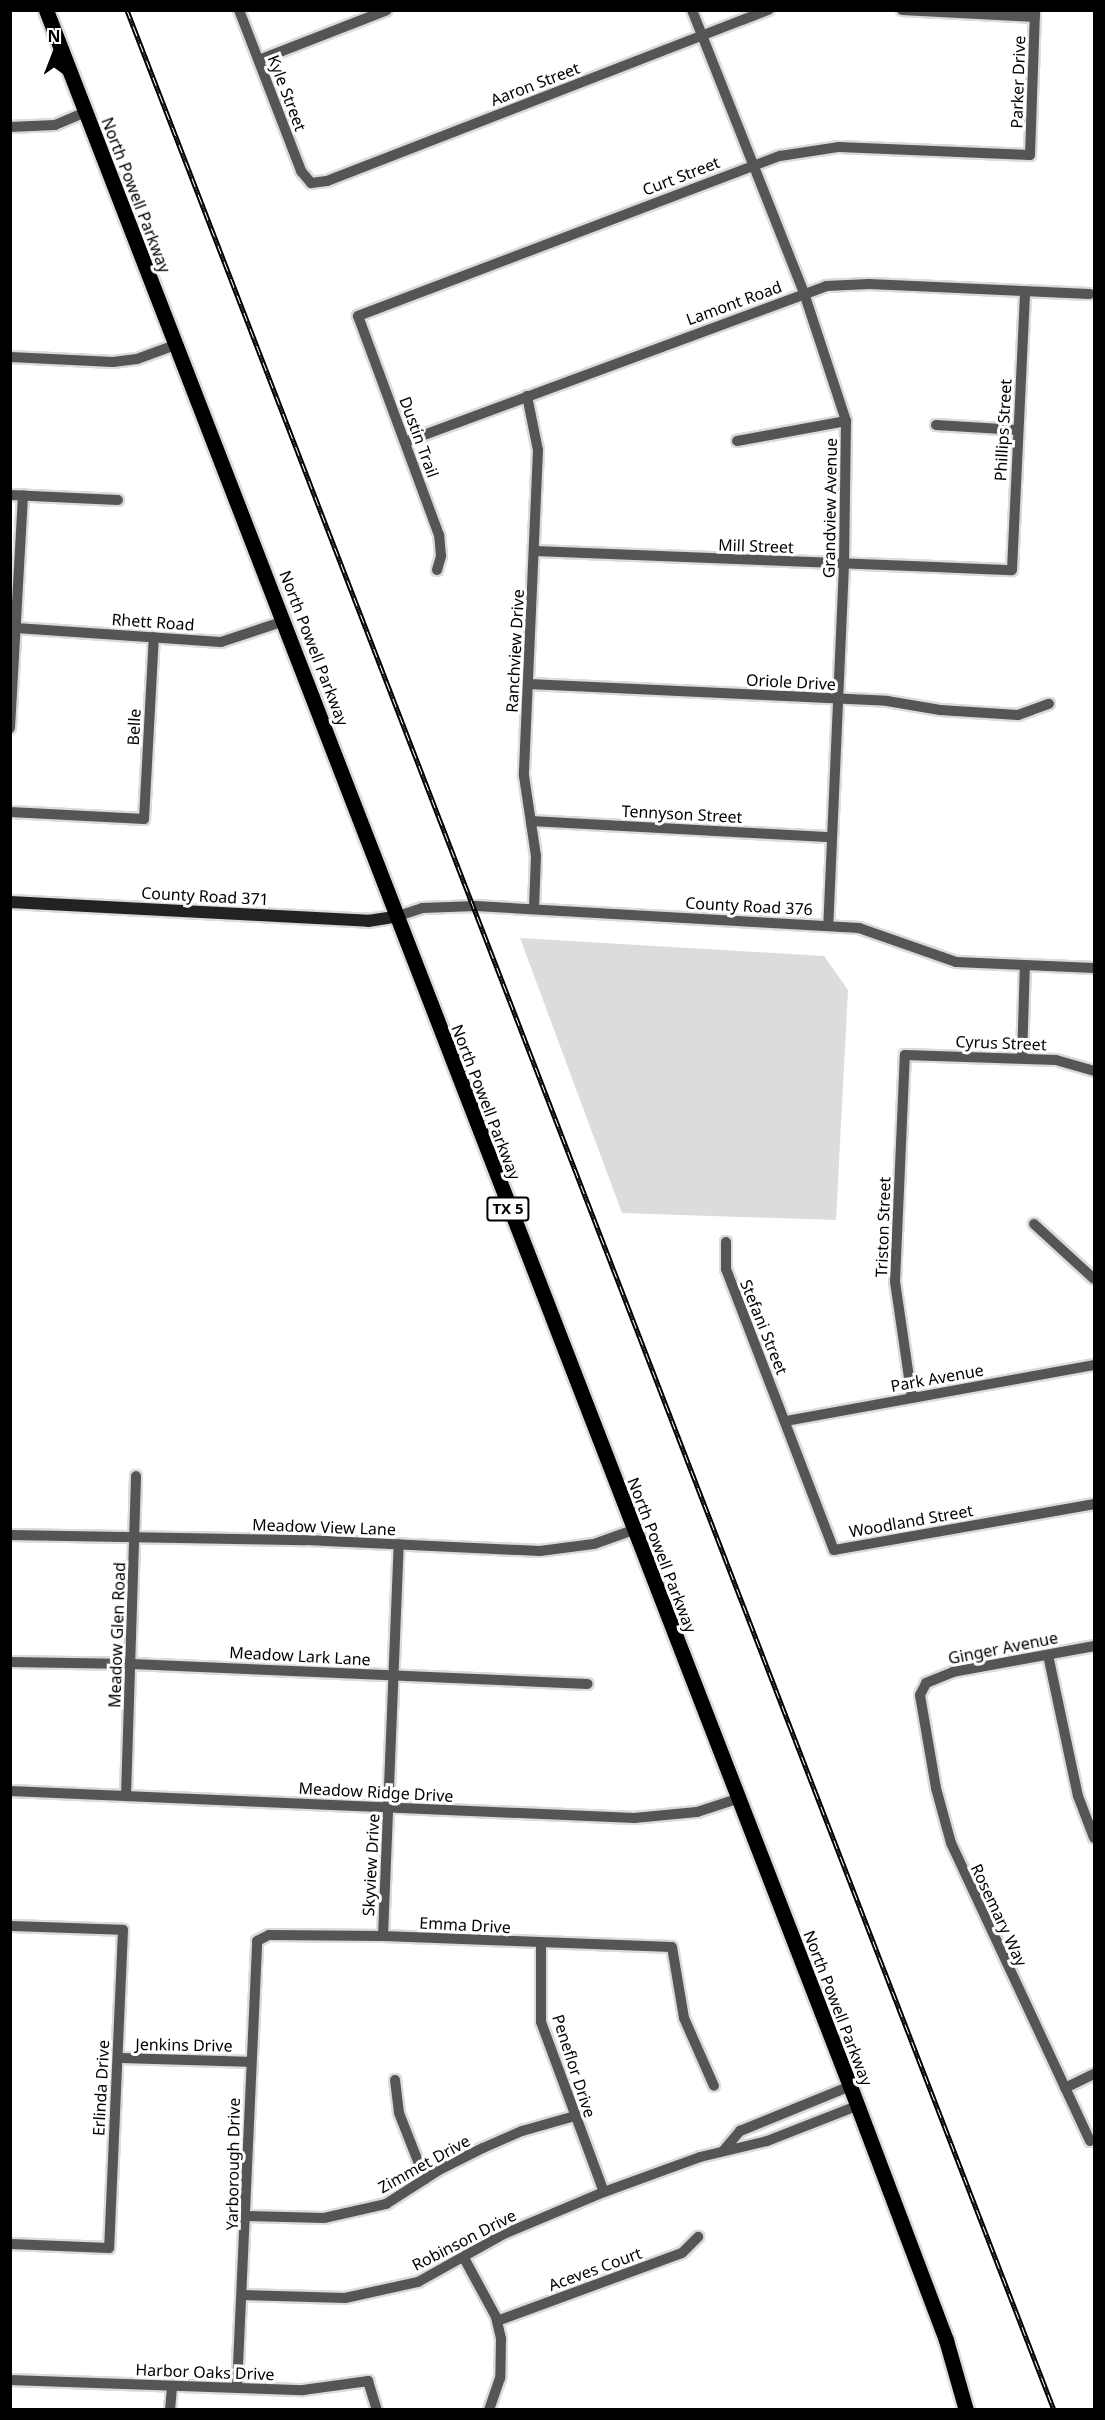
<!DOCTYPE html>
<html>
<head>
<meta charset="utf-8">
<style>
	body { margin:0 }
	#map { position:relative; width:1105px; height:2420px; overflow:hidden; background:#fff; font-family:"Noto Sans",sans-serif }
	div>[style] { position:absolute }
	.green>* { inset:0; background:#dcdcdc }
	.roads { filter:drop-shadow(2px 0 #dbdbdb) drop-shadow(-2px 0 #dbdbdb) drop-shadow(0 2px #dbdbdb) drop-shadow(0 -2px #dbdbdb) }
	.street>* { height:10px; margin:-5px; padding:0 5px; transform-origin:5px; border-radius:5px; background:#555 }
	.secondary>* { height:12px; margin:-6px; padding:0 6px; transform-origin:6px; border-radius:6px; background:#222 }
	.primary>* { height:15px; margin:-7.5px; padding:0 7.5px; transform-origin:7.5px; border-radius:7.5px; background:#000 }
	.rail>* { height:5px; margin-top:-2.5px; transform-origin:0; background:repeating-linear-gradient(90deg,#fff 0 9px,#000 0 18px); box-sizing:border-box; border-block:2px solid #000 }
	span { translate:-50% -50%; white-space:nowrap; text-align:center; line-height:1.15; -webkit-text-stroke:6px #fff; paint-order:stroke }
	.shield-label span { padding:2px 4px; background:#fff; border:2px solid; border-radius:4px; -webkit-text-stroke-width:0 }
	.shield-label { font-size:15px; color:#000; font-weight:700 }
	.street-label { font-size:16px; color:#000 }
	.frame { position:absolute; inset:0; border:12px solid #000; pointer-events:none }
	.north { position:absolute; left:24px; top:24px; width:60px; height:60px; -webkit-text-stroke:4px #fff; paint-order:stroke; rotate:0deg; font-size:16px; font-weight:700; line-height:24px; text-align:center; color:#000 }
	.north::after { content:''; display:block; margin:auto; width:21px; height:27px; background:#000; clip-path:polygon(50% 0,100% 100%,50% 72%,0 100%) }
</style>
</head>
<body>
<div id="map">
	<div class="green">
		<i style="clip-path:polygon(520px 938px,824px 956px,848px 990px,836px 1220px,622px 1213px)"></i>
	</div>
	<div class="roads">
		<div class="street">
			<i style="left:239px;top:10px;width:173px;rotate:68.9deg"></i>
			<i style="left:301px;top:171px;width:16px;rotate:50deg"></i>
			<i style="left:311px;top:183px;width:16px;rotate:-7deg"></i>
			<i style="left:327px;top:181px;width:474px;rotate:-21.2deg"></i>
			<i style="left:692px;top:10px;width:304px;rotate:68.4deg"></i>
			<i style="left:804px;top:293px;width:135px;rotate:71.8deg"></i>
			<i style="left:846px;top:421px;width:144px;rotate:90.8deg"></i>
			<i style="left:844px;top:565px;width:361px;rotate:92.5deg"></i>
			<i style="left:902px;top:10px;width:133px;rotate:3deg"></i>
			<i style="left:259px;top:60px;width:137px;rotate:-21.3deg"></i>
			<i style="left:10px;top:127px;width:45px;rotate:-2.5deg"></i>
			<i style="left:55px;top:125px;width:33px;rotate:-23deg"></i>
			<i style="left:10px;top:357px;width:103px;rotate:2.8deg"></i>
			<i style="left:113px;top:362px;width:24px;rotate:-7deg"></i>
			<i style="left:137px;top:359px;width:40px;rotate:-20.2deg"></i>
			<i style="left:527px;top:396px;width:55px;rotate:78.5deg"></i>
			<i style="left:538px;top:450px;width:326px;rotate:92.5deg"></i>
			<i style="left:524px;top:776px;width:81px;rotate:81.5deg"></i>
			<i style="left:536px;top:856px;width:53px;rotate:92.2deg"></i>
			<i style="left:936px;top:425px;width:82px;rotate:3.5deg"></i>
			<i style="left:737px;top:441px;width:111px;rotate:-10.4deg"></i>
			<i style="left:405px;top:442px;width:449px;rotate:-20.3deg"></i>
			<i style="left:826px;top:286px;width:43px;rotate:-2.7deg"></i>
			<i style="left:869px;top:284px;width:221px;rotate:2.6deg"></i>
			<i style="left:10px;top:495px;width:108px;rotate:2.7deg"></i>
			<i style="left:535px;top:551px;width:477px;rotate:2.3deg"></i>
			<i style="left:1012px;top:570px;width:278px;rotate:-87.3deg"></i>
			<i style="left:437px;top:570px;width:15px;rotate:-74deg"></i>
			<i style="left:441px;top:556px;width:21px;rotate:-95deg"></i>
			<i style="left:439px;top:535px;width:233px;rotate:-110.3deg"></i>
			<i style="left:358px;top:316px;width:451px;rotate:-20.8deg"></i>
			<i style="left:780px;top:156px;width:60px;rotate:-8.7deg"></i>
			<i style="left:839px;top:147px;width:191px;rotate:2.4deg"></i>
			<i style="left:1030px;top:155px;width:145px;rotate:-88deg"></i>
			<i style="left:16px;top:628px;width:205px;rotate:3.9deg"></i>
			<i style="left:221px;top:642px;width:66px;rotate:-18.4deg"></i>
			<i style="left:529px;top:684px;width:358px;rotate:2.7deg"></i>
			<i style="left:887px;top:701px;width:54px;rotate:9.6deg"></i>
			<i style="left:940px;top:710px;width:78px;rotate:3.7deg"></i>
			<i style="left:1018px;top:715px;width:33px;rotate:-20deg"></i>
			<i style="left:10px;top:728px;width:233px;rotate:-86.8deg"></i>
			<i style="left:10px;top:812px;width:134px;rotate:3deg"></i>
			<i style="left:144px;top:819px;width:182px;rotate:-86.9deg"></i>
			<i style="left:531px;top:821px;width:300px;rotate:3.1deg"></i>
			<i style="left:398px;top:916px;width:25px;rotate:-18deg"></i>
			<i style="left:422px;top:908px;width:54px;rotate:-2.1deg"></i>
			<i style="left:476px;top:906px;width:384px;rotate:3.3deg"></i>
			<i style="left:859px;top:928px;width:103px;rotate:19.3deg"></i>
			<i style="left:956px;top:962px;width:138px;rotate:2.5deg"></i>
			<i style="left:1022px;top:1058px;width:93px;rotate:-88.2deg"></i>
			<i style="left:1034px;top:1224px;width:81px;rotate:42.5deg"></i>
			<i style="left:726px;top:1242px;width:27px;rotate:90deg"></i>
			<i style="left:726px;top:1269px;width:301px;rotate:69deg"></i>
			<i style="left:834px;top:1550px;width:264px;rotate:-10deg"></i>
			<i style="left:912px;top:1398px;width:118px;rotate:-98.3deg"></i>
			<i style="left:895px;top:1281px;width:226px;rotate:-87.5deg"></i>
			<i style="left:905px;top:1055px;width:151px;rotate:1.9deg"></i>
			<i style="left:1056px;top:1060px;width:40px;rotate:16deg"></i>
			<i style="left:786px;top:1421px;width:313px;rotate:-10.3deg"></i>
			<i style="left:10px;top:1535px;width:296px;rotate:1deg"></i>
			<i style="left:306px;top:1540px;width:234px;rotate:2.7deg"></i>
			<i style="left:540px;top:1551px;width:54px;rotate:-7.4deg"></i>
			<i style="left:594px;top:1544px;width:41px;rotate:-19.7deg"></i>
			<i style="left:1048px;top:1655px;width:144px;rotate:78deg"></i>
			<i style="left:1078px;top:1796px;width:45px;rotate:69.1deg"></i>
			<i style="left:10px;top:1662px;width:122px;rotate:0.9deg"></i>
			<i style="left:132px;top:1664px;width:456px;rotate:2.5deg"></i>
			<i style="left:10px;top:1791px;width:625px;rotate:2.48deg"></i>
			<i style="left:634px;top:1818px;width:63px;rotate:-5.4deg"></i>
			<i style="left:697px;top:1812px;width:42px;rotate:-18deg"></i>
			<i style="left:126px;top:1796px;width:320px;rotate:-88.2deg"></i>
			<i style="left:10px;top:1926px;width:113px;rotate:2deg"></i>
			<i style="left:123px;top:1930px;width:318px;rotate:92.5deg"></i>
			<i style="left:109px;top:2248px;width:99px;rotate:-177.7deg"></i>
			<i style="left:383px;top:1936px;width:392px;rotate:-87.7deg"></i>
			<i style="left:541px;top:1944px;width:78px;rotate:90deg"></i>
			<i style="left:541px;top:2022px;width:181px;rotate:69.7deg"></i>
			<i style="left:118px;top:2058px;width:132px;rotate:1.7deg"></i>
			<i style="left:395px;top:2080px;width:33px;rotate:83deg"></i>
			<i style="left:399px;top:2113px;width:71px;rotate:68.5deg"></i>
			<i style="left:1065px;top:2088px;width:32px;rotate:-26deg"></i>
			<i style="left:1090px;top:2141px;width:329px;rotate:-115deg"></i>
			<i style="left:951px;top:1843px;width:57px;rotate:-105.3deg"></i>
			<i style="left:936px;top:1788px;width:94px;rotate:-99.8deg"></i>
			<i style="left:920px;top:1695px;width:13px;rotate:-63deg"></i>
			<i style="left:926px;top:1683px;width:29px;rotate:-22deg"></i>
			<i style="left:953px;top:1672px;width:143px;rotate:-10.4deg"></i>
			<i style="left:724px;top:2150px;width:25px;rotate:-50deg"></i>
			<i style="left:740px;top:2131px;width:119px;rotate:-22.2deg"></i>
			<i style="left:247px;top:2216px;width:77px;rotate:1.5deg"></i>
			<i style="left:324px;top:2218px;width:64px;rotate:-12.7deg"></i>
			<i style="left:386px;top:2204px;width:63px;rotate:-32.7deg"></i>
			<i style="left:439px;top:2170px;width:49px;rotate:-26.6deg"></i>
			<i style="left:483px;top:2148px;width:43px;rotate:-23.6deg"></i>
			<i style="left:522px;top:2131px;width:55px;rotate:-15.8deg"></i>
			<i style="left:464px;top:2258px;width:67px;rotate:61.5deg"></i>
			<i style="left:496px;top:2317px;width:23px;rotate:77deg"></i>
			<i style="left:501px;top:2339px;width:39px;rotate:91deg"></i>
			<i style="left:500px;top:2378px;width:34px;rotate:109deg"></i>
			<i style="left:242px;top:2295px;width:103px;rotate:1.7deg"></i>
			<i style="left:345px;top:2298px;width:75px;rotate:-12.4deg"></i>
			<i style="left:418px;top:2282px;width:98px;rotate:-29.2deg"></i>
			<i style="left:504px;top:2234px;width:108px;rotate:-22.8deg"></i>
			<i style="left:604px;top:2192px;width:102px;rotate:-20deg"></i>
			<i style="left:700px;top:2157px;width:69px;rotate:-13.4deg"></i>
			<i style="left:767px;top:2141px;width:97px;rotate:-21.3deg"></i>
			<i style="left:497px;top:2321px;width:197px;rotate:-20.2deg"></i>
			<i style="left:682px;top:2253px;width:23px;rotate:-45deg"></i>
			<i style="left:10px;top:2380px;width:293px;rotate:2deg"></i>
			<i style="left:303px;top:2390px;width:66px;rotate:-7.9deg"></i>
			<i style="left:368px;top:2381px;width:30px;rotate:73deg"></i>
			<i style="left:237px;top:2387px;width:446px;rotate:-87.4deg"></i>
			<i style="left:257px;top:1941px;width:13px;rotate:-27deg"></i>
			<i style="left:269px;top:1935px;width:114px;rotate:0.5deg"></i>
			<i style="left:383px;top:1936px;width:289px;rotate:2.2deg"></i>
			<i style="left:672px;top:1947px;width:72px;rotate:80.4deg"></i>
			<i style="left:684px;top:2018px;width:74px;rotate:66.2deg"></i>
			<i style="left:170px;top:2410px;width:24px;rotate:-85deg"></i>
		</div>
		<div class="secondary">
			<i style="left:10px;top:902px;width:359px;rotate:3deg"></i>
			<i style="left:368px;top:921px;width:30px;rotate:-9deg"></i>
		</div>
		<div class="primary">
			<i style="left:46px;top:10px;width:2226px;rotate:68.83deg"></i>
			<i style="left:850px;top:2086px;width:272px;rotate:69.3deg"></i>
			<i style="left:946px;top:2340px;width:73px;rotate:74.1deg"></i>
		</div>
	</div>
	<div class="rail">
		<i style="left:127px;top:10px;width:2573px;rotate:68.88deg"></i>
	</div>
	<div class="shield-label">
		<span style="left:508px;top:1209px">TX 5</span>
	</div>
	<div class="street-label">
		<span style="left:1018px;top:82px;rotate:-88deg">Parker Drive</span>
		<span style="left:535px;top:84px;rotate:-21deg">Aaron Street</span>
		<span style="left:287px;top:93px;rotate:69deg">Kyle Street</span>
		<span style="left:681px;top:176px;rotate:-21deg">Curt Street</span>
		<span style="left:136px;top:195px;rotate:69deg">North Powell Parkway</span>
		<span style="left:734px;top:303px;rotate:-20deg">Lamont Road</span>
		<span style="left:1003px;top:430px;rotate:-87deg">Phillips Street</span>
		<span style="left:419px;top:437px;rotate:70deg">Dustin Trail</span>
		<span style="left:830px;top:508px;rotate:-89deg">Grandview Avenue</span>
		<span style="left:756px;top:546px;rotate:2deg">Mill Street</span>
		<span style="left:153px;top:622px;rotate:4deg">Rhett Road</span>
		<span style="left:314px;top:648px;rotate:69deg">North Powell Parkway</span>
		<span style="left:515px;top:651px;rotate:-87deg">Ranchview Drive</span>
		<span style="left:791px;top:682px;rotate:3deg">Oriole Drive</span>
		<span style="left:134px;top:727px;rotate:-87deg">Belle</span>
		<span style="left:682px;top:814px;rotate:3deg">Tennyson Street</span>
		<span style="left:205px;top:896px;rotate:3deg">County Road 371</span>
		<span style="left:749px;top:906px;rotate:3deg">County Road 376</span>
		<span style="left:1001px;top:1043px;rotate:2deg">Cyrus Street</span>
		<span style="left:486px;top:1102px;rotate:69deg">North Powell Parkway</span>
		<span style="left:883px;top:1227px;rotate:-88deg">Triston Street</span>
		<span style="left:764px;top:1327px;rotate:68deg">Stefani Street</span>
		<span style="left:937px;top:1378px;rotate:-10deg">Park Avenue</span>
		<span style="left:911px;top:1521px;rotate:-10deg">Woodland Street</span>
		<span style="left:324px;top:1527px;rotate:2deg">Meadow View Lane</span>
		<span style="left:662px;top:1555px;rotate:69deg">North Powell Parkway</span>
		<span style="left:117px;top:1635px;rotate:-88deg">Meadow Glen Road</span>
		<span style="left:1003px;top:1648px;rotate:-11deg">Ginger Avenue</span>
		<span style="left:300px;top:1656px;rotate:3deg">Meadow Lark Lane</span>
		<span style="left:376px;top:1792px;rotate:3deg">Meadow Ridge Drive</span>
		<span style="left:371px;top:1865px;rotate:-87deg">Skyview Drive</span>
		<span style="left:999px;top:1915px;rotate:65deg">Rosemary Way</span>
		<span style="left:465px;top:1925px;rotate:3deg">Emma Drive</span>
		<span style="left:838px;top:2008px;rotate:69deg">North Powell Parkway</span>
		<span style="left:184px;top:2045px;rotate:1deg">Jenkins Drive</span>
		<span style="left:574px;top:2066px;rotate:72deg">Peneflor Drive</span>
		<span style="left:101px;top:2088px;rotate:-87deg">Erlinda Drive</span>
		<span style="left:233px;top:2164px;rotate:-89deg">Yarborough Drive</span>
		<span style="left:424px;top:2164px;rotate:-29deg">Zimmet Drive</span>
		<span style="left:464px;top:2240px;rotate:-27deg">Robinson Drive</span>
		<span style="left:595px;top:2269px;rotate:-20deg">Aceves Court</span>
		<span style="left:205px;top:2372px;rotate:2deg">Harbor Oaks Drive</span>
	</div>
	<div class="frame"></div>
	<div class="north">N</div>
</div>
</body>
</html>
